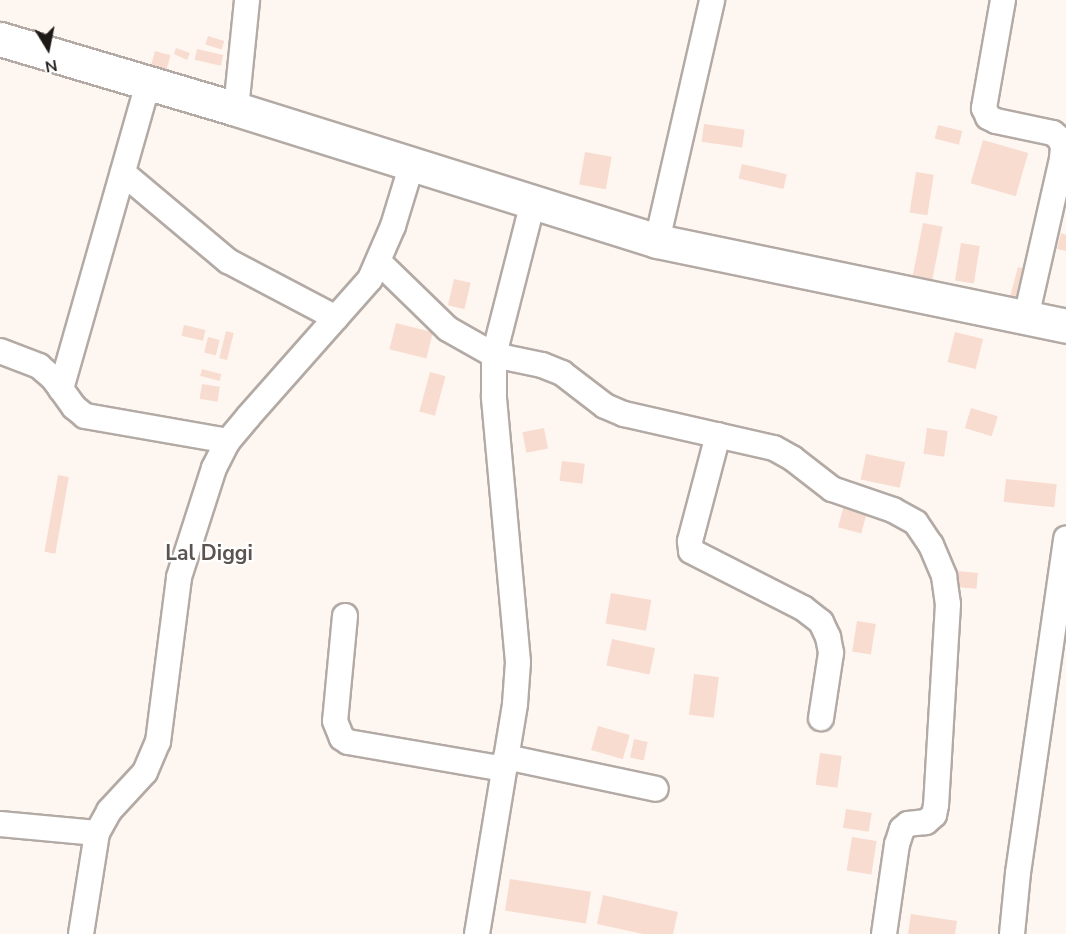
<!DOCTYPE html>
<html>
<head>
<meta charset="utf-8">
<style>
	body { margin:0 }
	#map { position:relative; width:1066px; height:934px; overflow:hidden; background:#fef6f1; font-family:"Nunito Sans",sans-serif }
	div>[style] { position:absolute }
	.building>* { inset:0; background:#f8dcd0; transform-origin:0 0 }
	.roads { filter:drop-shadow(2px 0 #b3aaa5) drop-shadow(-2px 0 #b3aaa5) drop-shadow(0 2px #b3aaa5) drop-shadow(0 -2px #b3aaa5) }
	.street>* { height:24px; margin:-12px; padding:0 12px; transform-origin:12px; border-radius:12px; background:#fff }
	.secondary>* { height:33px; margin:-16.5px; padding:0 16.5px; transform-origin:16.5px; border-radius:16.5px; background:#fff }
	span { translate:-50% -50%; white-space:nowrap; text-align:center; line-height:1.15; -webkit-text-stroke:4.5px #fff; paint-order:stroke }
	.neighbourhood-label { font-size:21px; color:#5b534f; font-weight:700 }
	.north { position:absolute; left:18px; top:18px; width:60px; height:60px; -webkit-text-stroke:4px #fff; paint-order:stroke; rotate:170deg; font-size:16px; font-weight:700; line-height:24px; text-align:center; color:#1c1917 }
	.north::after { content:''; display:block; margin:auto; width:21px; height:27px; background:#1c1917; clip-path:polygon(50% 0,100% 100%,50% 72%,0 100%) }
</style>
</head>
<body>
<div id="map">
	<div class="building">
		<i style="left:208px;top:36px;width:17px;height:9px;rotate:17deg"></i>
		<i style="clip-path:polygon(176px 48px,190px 53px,187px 60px,174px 54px)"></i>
		<i style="left:197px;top:49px;width:27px;height:11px;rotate:13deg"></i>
		<i style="left:155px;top:51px;width:16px;height:27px;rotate:15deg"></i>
		<i style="left:704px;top:124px;width:41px;height:18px;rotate:8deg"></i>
		<i style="left:938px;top:125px;width:25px;height:14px;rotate:14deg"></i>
		<i style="left:983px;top:140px;width:47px;height:45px;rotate:16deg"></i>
		<i style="left:585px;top:152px;width:27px;height:33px;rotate:10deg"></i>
		<i style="left:742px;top:164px;width:46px;height:15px;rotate:13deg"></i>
		<i style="left:916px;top:172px;width:18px;height:41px;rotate:9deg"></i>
		<i style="left:923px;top:223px;width:20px;height:54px;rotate:11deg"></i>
		<i style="clip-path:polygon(1061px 233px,1066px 235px,1066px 251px,1057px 249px)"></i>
		<i style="left:961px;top:243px;width:19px;height:38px;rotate:9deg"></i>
		<i style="left:1018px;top:267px;width:11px;height:31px;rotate:15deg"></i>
		<i style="left:454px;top:279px;width:17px;height:27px;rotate:13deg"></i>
		<i style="left:396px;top:323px;width:38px;height:27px;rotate:14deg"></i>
		<i style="left:184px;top:325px;width:22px;height:11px;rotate:13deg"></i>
		<i style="left:226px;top:331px;width:8px;height:28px;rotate:14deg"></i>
		<i style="left:955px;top:332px;width:29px;height:31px;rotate:14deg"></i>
		<i style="left:208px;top:337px;width:12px;height:16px;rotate:14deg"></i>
		<i style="left:202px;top:369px;width:20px;height:7px;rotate:15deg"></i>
		<i style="left:430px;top:372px;width:16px;height:41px;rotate:15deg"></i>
		<i style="left:202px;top:384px;width:18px;height:15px;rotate:9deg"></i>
		<i style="left:971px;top:408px;width:28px;height:21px;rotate:17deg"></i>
		<i style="left:544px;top:428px;width:21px;height:22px;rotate:79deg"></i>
		<i style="left:927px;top:428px;width:21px;height:26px;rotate:8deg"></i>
		<i style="left:866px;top:454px;width:40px;height:26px;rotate:12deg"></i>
		<i style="left:562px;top:461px;width:23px;height:20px;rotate:7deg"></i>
		<i style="left:58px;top:475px;width:11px;height:78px;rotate:10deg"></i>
		<i style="left:1006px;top:479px;width:51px;height:23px;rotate:6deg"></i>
		<i style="left:844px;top:505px;width:24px;height:23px;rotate:15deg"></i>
		<i style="left:956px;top:571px;width:22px;height:16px;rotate:5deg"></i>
		<i style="left:611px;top:593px;width:41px;height:31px;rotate:10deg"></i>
		<i style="left:857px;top:621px;width:19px;height:31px;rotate:9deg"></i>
		<i style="left:612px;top:639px;width:44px;height:27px;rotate:12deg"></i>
		<i style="left:694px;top:674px;width:25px;height:41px;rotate:7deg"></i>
		<i style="left:598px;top:726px;width:33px;height:25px;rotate:16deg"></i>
		<i style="left:634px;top:739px;width:14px;height:19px;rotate:12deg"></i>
		<i style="left:820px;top:753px;width:22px;height:32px;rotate:8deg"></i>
		<i style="left:846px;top:809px;width:26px;height:19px;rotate:9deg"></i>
		<i style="left:852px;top:837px;width:25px;height:34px;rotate:9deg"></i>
		<i style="left:510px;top:879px;width:82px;height:32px;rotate:9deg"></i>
		<i style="clip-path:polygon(603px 895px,678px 912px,673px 934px,643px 934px,597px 924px)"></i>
		<i style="clip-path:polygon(911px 914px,957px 921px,955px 934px,908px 934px)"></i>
	</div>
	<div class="roads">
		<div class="street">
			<i style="left:1003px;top:0;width:110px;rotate:100deg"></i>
			<i style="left:984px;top:108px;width:10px;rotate:66deg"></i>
			<i style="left:988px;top:117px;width:9px;rotate:27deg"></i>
			<i style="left:996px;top:121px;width:58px;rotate:11.9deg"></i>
			<i style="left:1053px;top:133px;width:9px;rotate:41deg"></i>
			<i style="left:1060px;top:139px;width:9px;rotate:69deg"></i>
			<i style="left:1063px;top:147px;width:12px;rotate:95deg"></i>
			<i style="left:1062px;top:159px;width:162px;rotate:102.8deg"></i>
			<i style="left:236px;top:109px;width:110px;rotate:-84.2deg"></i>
			<i style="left:123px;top:173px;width:137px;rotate:40deg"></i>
			<i style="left:228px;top:261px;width:122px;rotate:27.8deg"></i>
			<i style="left:657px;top:241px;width:247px;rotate:-77.1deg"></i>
			<i style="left:379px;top:262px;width:96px;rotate:44.2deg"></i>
			<i style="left:448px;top:329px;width:53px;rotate:29.5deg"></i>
			<i style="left:494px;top:355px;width:49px;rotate:11.8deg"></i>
			<i style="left:542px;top:365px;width:22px;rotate:22deg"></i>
			<i style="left:562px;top:373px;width:54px;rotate:37.5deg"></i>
			<i style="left:605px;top:406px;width:21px;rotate:23deg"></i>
			<i style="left:624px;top:414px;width:154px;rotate:12.8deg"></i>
			<i style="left:774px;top:448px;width:21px;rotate:29deg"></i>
			<i style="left:792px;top:458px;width:51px;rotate:37.8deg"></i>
			<i style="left:832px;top:489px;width:65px;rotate:19deg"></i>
			<i style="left:893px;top:510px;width:26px;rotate:29deg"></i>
			<i style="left:916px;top:523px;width:27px;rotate:56deg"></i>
			<i style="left:931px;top:545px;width:34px;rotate:67deg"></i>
			<i style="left:944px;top:576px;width:28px;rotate:82deg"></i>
			<i style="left:948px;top:604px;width:201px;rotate:93.4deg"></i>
			<i style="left:936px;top:805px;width:10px;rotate:101deg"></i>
			<i style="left:934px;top:815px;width:11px;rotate:139deg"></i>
			<i style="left:926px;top:822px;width:18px;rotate:174deg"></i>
			<i style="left:908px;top:824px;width:8px;rotate:140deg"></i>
			<i style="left:902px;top:829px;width:16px;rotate:108deg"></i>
			<i style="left:897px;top:844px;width:91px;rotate:98.2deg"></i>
			<i style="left:0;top:351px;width:42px;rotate:21deg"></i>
			<i style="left:39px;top:366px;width:18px;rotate:41deg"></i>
			<i style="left:53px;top:378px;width:36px;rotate:54deg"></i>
			<i style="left:74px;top:407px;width:14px;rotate:39deg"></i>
			<i style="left:85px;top:416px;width:145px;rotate:9.9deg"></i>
			<i style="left:61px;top:389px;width:317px;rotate:-74.1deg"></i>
			<i style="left:718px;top:435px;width:110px;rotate:104.8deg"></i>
			<i style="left:690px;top:541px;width:10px;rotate:84deg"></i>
			<i style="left:691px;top:551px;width:126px;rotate:27deg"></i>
			<i style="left:803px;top:608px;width:23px;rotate:38deg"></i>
			<i style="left:821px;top:622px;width:17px;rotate:65deg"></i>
			<i style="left:828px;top:637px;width:16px;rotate:79deg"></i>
			<i style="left:831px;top:653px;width:66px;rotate:98.7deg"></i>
			<i style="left:345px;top:616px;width:105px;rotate:95.4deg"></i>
			<i style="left:335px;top:721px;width:18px;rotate:68deg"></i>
			<i style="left:342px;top:738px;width:7px;rotate:34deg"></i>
			<i style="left:348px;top:742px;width:158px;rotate:9.8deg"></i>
			<i style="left:506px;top:757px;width:153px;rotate:12deg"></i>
			<i style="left:0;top:824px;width:97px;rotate:5.3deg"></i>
			<i style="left:81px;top:934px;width:102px;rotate:-81deg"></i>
			<i style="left:97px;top:833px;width:25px;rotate:-61deg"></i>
			<i style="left:109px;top:811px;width:53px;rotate:-47.3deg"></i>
			<i style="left:145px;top:772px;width:33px;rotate:-67deg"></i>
			<i style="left:158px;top:742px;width:166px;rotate:-82.7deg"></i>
			<i style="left:179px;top:577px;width:114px;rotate:-72.2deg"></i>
			<i style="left:214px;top:468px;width:30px;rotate:-63deg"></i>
			<i style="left:228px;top:441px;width:31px;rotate:-50deg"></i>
			<i style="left:248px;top:417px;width:184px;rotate:-48.5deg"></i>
			<i style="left:370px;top:279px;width:58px;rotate:-66.5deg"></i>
			<i style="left:393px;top:226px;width:65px;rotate:-73deg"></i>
			<i style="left:477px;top:934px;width:233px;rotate:-80.6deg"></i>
			<i style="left:515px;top:704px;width:42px;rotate:-85.9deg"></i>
			<i style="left:518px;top:662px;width:267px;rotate:-95.2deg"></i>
			<i style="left:494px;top:396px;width:41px;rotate:-90deg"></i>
			<i style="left:494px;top:355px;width:158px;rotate:-75.7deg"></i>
			<i style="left:1012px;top:934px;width:61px;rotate:-84.4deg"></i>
			<i style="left:1018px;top:873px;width:338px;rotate:-81.8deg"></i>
		</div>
		<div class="secondary">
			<i style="left:0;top:39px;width:246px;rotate:16.5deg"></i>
			<i style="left:236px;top:109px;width:441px;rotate:17.4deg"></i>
			<i style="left:657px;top:241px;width:418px;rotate:11.7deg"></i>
		</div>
	</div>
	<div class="neighbourhood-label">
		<span style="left:209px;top:553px">Lal Diggi</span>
	</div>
	<div class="north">N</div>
</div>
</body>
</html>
